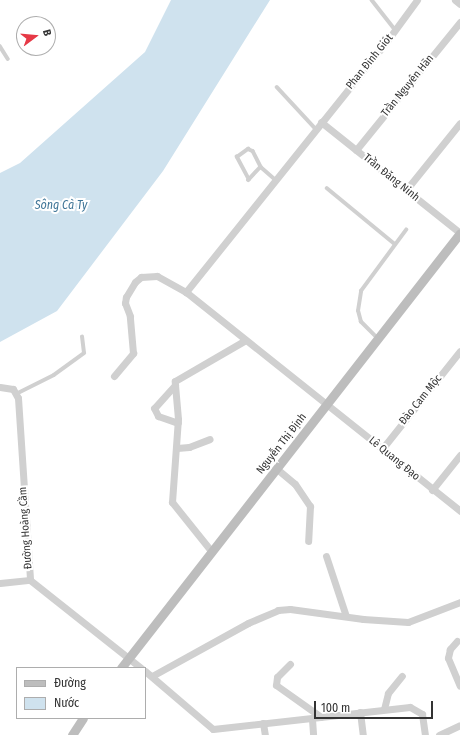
<!DOCTYPE html>
<html>
<head>
<meta charset="utf-8">
<style>
	body { margin:0 }
	#map { position:relative; width:460px; height:735px; overflow:hidden; background:#fff; font-family:"Fira Sans Condensed",sans-serif }
	div>[style] { position:absolute }
	.water>* { inset:0; background:#cfe2ee }
	.lane>* { height:3.5px; margin:-1.75px; padding:0 1.75px; transform-origin:1.75px; border-radius:1.75px; background:#d0d0d0 }
	.street>* { height:7px; margin:-3.5px; padding:0 3.5px; transform-origin:3.5px; border-radius:3.5px; background:#d0d0d0 }
	.secondary>* { height:9px; margin:-4.5px; padding:0 4.5px; transform-origin:4.5px; border-radius:4.5px; background:#bdbdbd }
	span { translate:-50% -50%; white-space:nowrap; text-align:center; line-height:1.15; -webkit-text-stroke:4px #fff; paint-order:stroke }
	.street-label { font-size:11px; color:#333 }
	.water-label { font-size:12px; color:#3f7597; font-style:italic }
	.legend { position:absolute; left:16px; top:667px; width:130px; height:52px; box-sizing:border-box; background:#fff; border:1px solid #adadad; margin:0; padding:5px 7px; list-style:none; font-size:12px; color:#333 }
	.legend li { display:flex; align-items:center; gap:8px; height:20px }
	.legend b { width:20px; border:1px solid #adadad }
	.north { position:absolute; left:16px; top:16px; width:40px; height:40px; box-sizing:border-box; background:#fff; border:1px solid #adadad; border-radius:50%; rotate:74deg; font-size:11px; font-weight:700; line-height:16px; text-align:center; color:#333 }
	.north::after { content:''; display:block; margin:auto; width:14px; height:18px; background:#e63946; clip-path:polygon(50% 0,100% 100%,50% 72%,0 100%) }
	.scale { position:absolute; left:314px; top:701px; width:119px; height:18px; box-sizing:border-box; border:2px solid #333; border-top:0; padding-left:5px; font-size:12px; line-height:14px; white-space:nowrap; color:#333; -webkit-text-stroke:3px #fff; paint-order:stroke }
</style>
</head>
<body>
<div id="map">
	<div class="water">
		<i style="clip-path:polygon(171px 0,270px 0,163px 171px,57px 311px,0 342px,0 173px,20px 163px,145px 52px)"></i>
	</div>
	<div class="lane">
		<i style="left:372px;top:0;width:39px;rotate:52deg"></i>
		<i style="left:0;top:46px;width:15px;rotate:58deg"></i>
		<i style="left:277px;top:87px;width:57px;rotate:47.1deg"></i>
		<i style="left:248px;top:149px;width:5px;rotate:22deg"></i>
		<i style="left:253px;top:151px;width:18px;rotate:63deg"></i>
		<i style="left:261px;top:167px;width:18px;rotate:133deg"></i>
		<i style="left:249px;top:180px;width:26px;rotate:-118deg"></i>
		<i style="left:237px;top:157px;width:14px;rotate:-36deg"></i>
		<i style="left:261px;top:167px;width:20px;rotate:41deg"></i>
		<i style="left:327px;top:188px;width:88px;rotate:39.5deg"></i>
		<i style="left:378px;top:339px;width:24px;rotate:-135deg"></i>
		<i style="left:361px;top:322px;width:11px;rotate:-105deg"></i>
		<i style="left:358px;top:311px;width:20px;rotate:-81deg"></i>
		<i style="left:361px;top:291px;width:76px;rotate:-53.6deg"></i>
		<i style="left:16px;top:394px;width:42px;rotate:-26.6deg"></i>
		<i style="left:54px;top:375px;width:37px;rotate:-36deg"></i>
		<i style="left:84px;top:353px;width:16px;rotate:-97deg"></i>
	</div>
	<div class="street">
		<i style="left:417px;top:0;width:51px;rotate:126.2deg"></i>
		<i style="left:387px;top:41px;width:322px;rotate:128.7deg"></i>
		<i style="left:186px;top:292px;width:351px;rotate:38.6deg"></i>
		<i style="left:455px;top:0;width:6px;rotate:39deg"></i>
		<i style="left:321px;top:122px;width:178px;rotate:38.6deg"></i>
		<i style="left:356px;top:150px;width:165px;rotate:-50.9deg"></i>
		<i style="left:406px;top:190px;width:86px;rotate:-51.1deg"></i>
		<i style="left:114px;top:376px;width:30px;rotate:-50deg"></i>
		<i style="left:133px;top:353px;width:37px;rotate:-95deg"></i>
		<i style="left:130px;top:316px;width:14px;rotate:-111deg"></i>
		<i style="left:125px;top:303px;width:6px;rotate:-81deg"></i>
		<i style="left:126px;top:297px;width:17px;rotate:-59deg"></i>
		<i style="left:135px;top:282px;width:8px;rotate:-40deg"></i>
		<i style="left:141px;top:277px;width:16px;rotate:-4deg"></i>
		<i style="left:157px;top:276px;width:33px;rotate:29deg"></i>
		<i style="left:175px;top:385px;width:31px;rotate:132deg"></i>
		<i style="left:154px;top:408px;width:9px;rotate:63deg"></i>
		<i style="left:158px;top:416px;width:21px;rotate:19deg"></i>
		<i style="left:0;top:387px;width:13px;rotate:9deg"></i>
		<i style="left:13px;top:389px;width:10px;rotate:61deg"></i>
		<i style="left:18px;top:398px;width:182px;rotate:86.2deg"></i>
		<i style="left:30px;top:580px;width:142px;rotate:38.4deg"></i>
		<i style="left:177px;top:448px;width:12px;rotate:-5deg"></i>
		<i style="left:189px;top:447px;width:22px;rotate:-21deg"></i>
		<i style="left:382px;top:449px;width:125px;rotate:-51.5deg"></i>
		<i style="left:277px;top:469px;width:23px;rotate:40deg"></i>
		<i style="left:295px;top:484px;width:27px;rotate:56deg"></i>
		<i style="left:310px;top:506px;width:35px;rotate:93deg"></i>
		<i style="left:432px;top:490px;width:45px;rotate:-51.3deg"></i>
		<i style="left:212px;top:552px;width:64px;rotate:-128.7deg"></i>
		<i style="left:172px;top:502px;width:83px;rotate:-85.9deg"></i>
		<i style="left:178px;top:419px;width:38px;rotate:-95deg"></i>
		<i style="left:175px;top:381px;width:80px;rotate:-30.1deg"></i>
		<i style="left:326px;top:556px;width:63px;rotate:71.6deg"></i>
		<i style="left:0;top:583px;width:30px;rotate:-6deg"></i>
		<i style="left:457px;top:641px;width:11px;rotate:131deg"></i>
		<i style="left:450px;top:649px;width:9px;rotate:103deg"></i>
		<i style="left:448px;top:658px;width:30px;rotate:67deg"></i>
		<i style="left:290px;top:664px;width:18px;rotate:135deg"></i>
		<i style="left:277px;top:677px;width:8px;rotate:97deg"></i>
		<i style="left:276px;top:685px;width:55px;rotate:35.4deg"></i>
		<i style="left:145px;top:671px;width:89px;rotate:40.5deg"></i>
		<i style="left:213px;top:729px;width:198px;rotate:-6.4deg"></i>
		<i style="left:410px;top:707px;width:14px;rotate:30deg"></i>
		<i style="left:422px;top:714px;width:21px;rotate:82deg"></i>
		<i style="left:152px;top:676px;width:110px;rotate:-28.9deg"></i>
		<i style="left:248px;top:623px;width:33px;rotate:-23deg"></i>
		<i style="left:278px;top:610px;width:12px;rotate:-5deg"></i>
		<i style="left:290px;top:609px;width:74px;rotate:7.8deg"></i>
		<i style="left:363px;top:619px;width:45px;rotate:3.8deg"></i>
		<i style="left:408px;top:622px;width:56px;rotate:-21deg"></i>
		<i style="left:384px;top:709px;width:16px;rotate:-76deg"></i>
		<i style="left:388px;top:693px;width:22px;rotate:-51deg"></i>
		<i style="left:360px;top:712px;width:23px;rotate:83deg"></i>
		<i style="left:312px;top:719px;width:16px;rotate:86deg"></i>
		<i style="left:263px;top:723px;width:12px;rotate:81deg"></i>
		<i style="left:439px;top:735px;width:23px;rotate:-25deg"></i>
	</div>
	<div class="secondary">
		<i style="left:121px;top:668px;width:551px;rotate:-52.07deg"></i>
		<i style="left:72px;top:735px;width:20px;rotate:-57deg"></i>
	</div>
	<div class="street-label">
		<span style="left:370px;top:62px;rotate:-51deg">Phan Đình Giót</span>
		<span style="left:408px;top:86px;rotate:-51deg">Trần Nguyên Hãn</span>
		<span style="left:391px;top:178px;rotate:39deg">Trần Đăng Ninh</span>
		<span style="left:421px;top:400px;rotate:-51deg">Đào Cam Mộc</span>
		<span style="left:282px;top:444px;rotate:-52deg">Nguyễn Thị Định</span>
		<span style="left:394px;top:459px;rotate:39deg">Lê Quang Đạo</span>
		<span style="left:26px;top:528px;rotate:-94deg">Đường Hoàng Cầm</span>
	</div>
	<div class="water-label">
		<span style="left:61px;top:206px">Sông Cà Ty</span>
	</div>
	<ul class="legend">
	<li><b style="height:5px;background:#bdbdbd"></b>Đường</li>
	<li><b style="height:11px;background:#cfe2ee"></b>Nước</li>
	</ul>
	<div class="north">B</div>
	<div class="scale">100 m</div>
</div>
</body>
</html>
